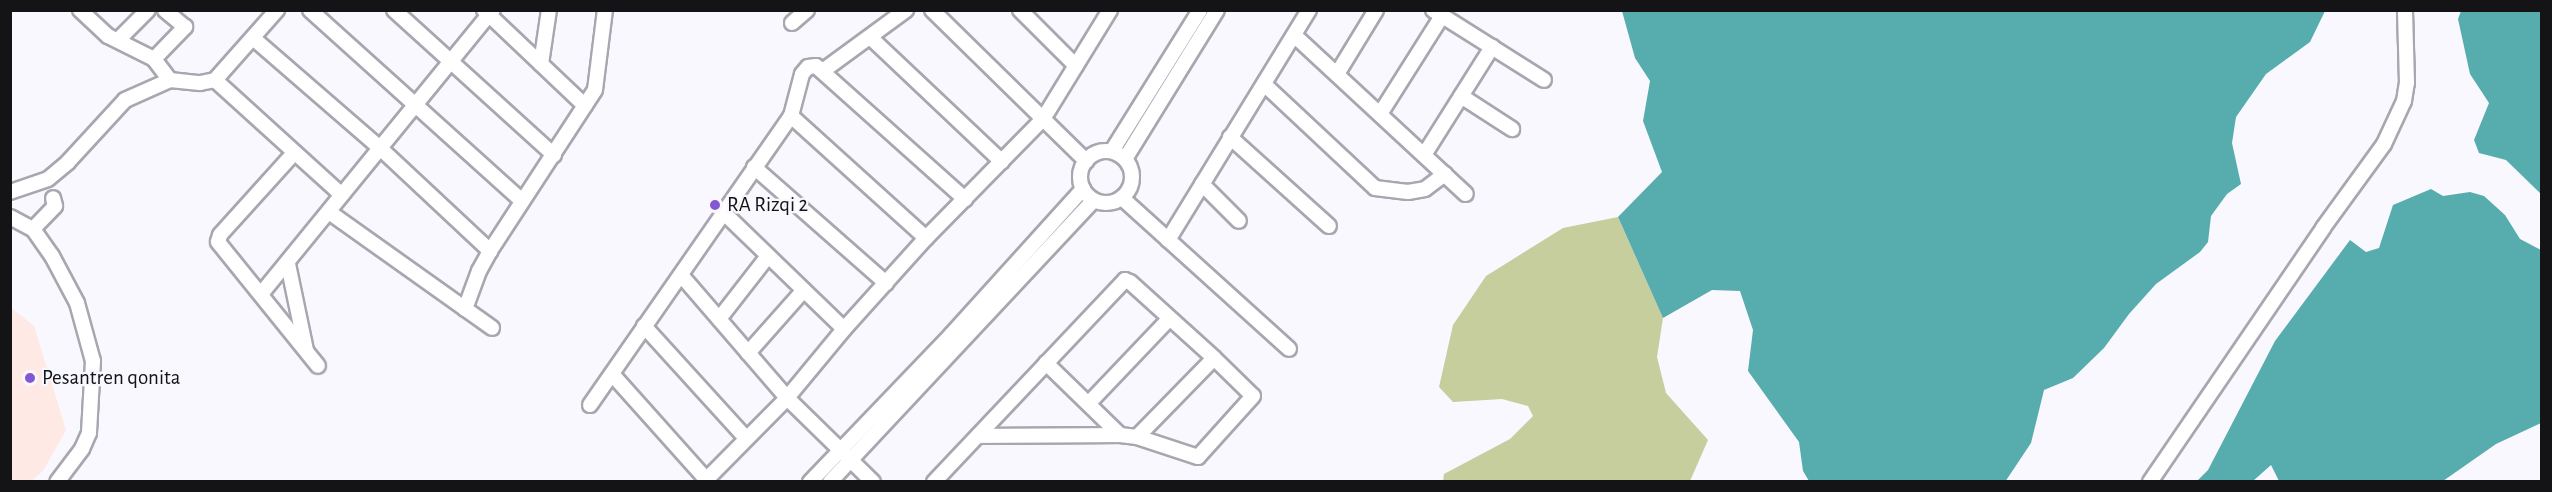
<!DOCTYPE html>
<html>
<head>
<meta charset="utf-8">
<style>
	body { margin:0 }
	#map { position:relative; width:2552px; height:492px; overflow:hidden; background:#f8f8fe; font-family:"Alegreya Sans",sans-serif }
	div>[style] { position:absolute }
	.education>* { inset:0; background:#fee9e5 }
	.green>* { inset:0; background:#c6ce9e }
	.water>* { inset:0; background:#57acae }
	.roads { filter:drop-shadow(2px 0 #a8a7b0) drop-shadow(-2px 0 #a8a7b0) drop-shadow(0 2px #a8a7b0) drop-shadow(0 -2px #a8a7b0) }
	.minor>* { height:14px; margin:-7px; padding:0 7px; transform-origin:7px; border-radius:7px; background:#fff }
	.minor>.ring { margin:-7px; padding:0; box-sizing:content-box; background:none; border:14px solid #fff; border-radius:50% }
	.dots>* { width:16px; height:16px; translate:-50% -50%; box-sizing:border-box; border:3px solid #f8f8fe; border-radius:50% }
	span { translate:-50% -50%; white-space:nowrap; text-align:center; line-height:1.15; -webkit-text-stroke:4.5px #f8f8fe; paint-order:stroke }
	.poi-label { font-size:21px; color:#141417 }
	.left { translate:0 -50%; text-align:left }
	.frame { position:absolute; inset:0; border:12px solid #141417; pointer-events:none }
</style>
</head>
<body>
<div id="map">
	<div class="education">
		<i style="clip-path:polygon(10px 307px,34px 326px,66px 430px,43px 471px,31px 481px,11px 481px)"></i>
	</div>
	<div class="green">
		<i style="clip-path:polygon(1618px 217px,1663px 318px,1657px 357px,1666px 393px,1708px 440px,1690px 481px,1443px 481px,1444px 474px,1510px 439px,1533px 416px,1528px 406px,1502px 399px,1453px 402px,1439px 387px,1453px 325px,1486px 276px,1563px 228px)"></i>
	</div>
	<div class="water">
		<i style="clip-path:polygon(1622px 11px,1622px 10px,2325px 11px,2310px 42px,2266px 74px,2236px 117px,2232px 143px,2241px 184px,2227px 194px,2211px 216px,2208px 242px,2200px 252px,2156px 284px,2129px 314px,2104px 348px,2073px 378px,2044px 390px,2031px 443px,2005px 482px,1809px 481px,1803px 471px,1799px 442px,1748px 371px,1753px 330px,1740px 291px,1712px 290px,1663px 318px,1618px 217px,1662px 172px,1643px 121px,1650px 81px,1635px 58px)"></i>
		<i style="clip-path:polygon(2461px 11px,2541px 11px,2541px 194px,2506px 160px,2479px 153px,2474px 140px,2489px 103px,2470px 74px,2458px 19px)"></i>
		<i style="clip-path:polygon(2431px 189px,2443px 196px,2470px 192px,2484px 196px,2505px 215px,2520px 239px,2541px 250px,2541px 423px,2496px 444px,2443px 481px,2279px 481px,2271px 465px,2253px 481px,2197px 481px,2208px 470px,2275px 341px,2350px 240px,2366px 252px,2379px 248px,2393px 205px)"></i>
	</div>
	<div class="roads">
		<div class="minor">
			<i style="left:80px;top:10px;width:38px;rotate:43deg"></i>
			<i style="left:108px;top:36px;width:51px;rotate:26.6deg"></i>
			<i style="left:154px;top:59px;width:26px;rotate:53deg"></i>
			<i style="left:310px;top:10px;width:285px;rotate:42deg"></i>
			<i style="left:394px;top:10px;width:216px;rotate:42.2deg"></i>
			<i style="left:484px;top:10px;width:139px;rotate:43.5deg"></i>
			<i style="left:932px;top:10px;width:216px;rotate:44.4deg"></i>
			<i style="left:1020px;top:10px;width:79px;rotate:45deg"></i>
			<i style="left:1433px;top:10px;width:131px;rotate:32.2deg"></i>
			<i style="left:792px;top:23px;width:20px;rotate:-41deg"></i>
			<i style="left:1294px;top:35px;width:234px;rotate:42.8deg"></i>
			<i style="left:253px;top:38px;width:168px;rotate:40.9deg"></i>
			<i style="left:380px;top:148px;width:151px;rotate:43.1deg"></i>
			<i style="left:871px;top:38px;width:180px;rotate:43.4deg"></i>
			<i style="left:118px;top:40px;width:42px;rotate:-45deg"></i>
			<i style="left:154px;top:59px;width:45px;rotate:-45.9deg"></i>
			<i style="left:185px;top:27px;width:26px;rotate:-140deg"></i>
			<i style="left:541px;top:64px;width:55px;rotate:-81.6deg"></i>
			<i style="left:824px;top:70px;width:102px;rotate:-36.2deg"></i>
			<i style="left:1337px;top:74px;width:75px;rotate:-58.6deg"></i>
			<i style="left:215px;top:80px;width:94px;rotate:-48.5deg"></i>
			<i style="left:1264px;top:84px;width:152px;rotate:43.1deg"></i>
			<i style="left:1375px;top:188px;width:33px;rotate:7deg"></i>
			<i style="left:1408px;top:192px;width:17px;rotate:-10deg"></i>
			<i style="left:1425px;top:189px;width:25px;rotate:-37deg"></i>
			<i style="left:1461px;top:96px;width:61px;rotate:32.9deg"></i>
			<i style="left:1380px;top:114px;width:116px;rotate:-57.7deg"></i>
			<i style="left:791px;top:116px;width:43px;rotate:-75.3deg"></i>
			<i style="left:802px;top:74px;width:9px;rotate:-49deg"></i>
			<i style="left:808px;top:67px;width:8px;rotate:-7deg"></i>
			<i style="left:816px;top:66px;width:200px;rotate:41.8deg"></i>
			<i style="left:1230px;top:137px;width:133px;rotate:42deg"></i>
			<i class="ring" style="left:1080px;top:151px;width:38px;height:38px"></i>
			<i style="left:1112px;top:151px;width:166px;rotate:-58deg"></i>
			<i style="left:294px;top:153px;width:110px;rotate:132.1deg"></i>
			<i style="left:220px;top:235px;width:7px;rotate:106deg"></i>
			<i style="left:218px;top:242px;width:159px;rotate:51.1deg"></i>
			<i style="left:1424px;top:155px;width:128px;rotate:-57.8deg"></i>
			<i style="left:1125px;top:159px;width:175px;rotate:-58.3deg"></i>
			<i style="left:754px;top:167px;width:176px;rotate:41.3deg"></i>
			<i style="left:1202px;top:184px;width:52px;rotate:45deg"></i>
			<i style="left:10px;top:192px;width:40px;rotate:-18.9deg"></i>
			<i style="left:48px;top:179px;width:26px;rotate:-40deg"></i>
			<i style="left:68px;top:162px;width:84px;rotate:-47.4deg"></i>
			<i style="left:125px;top:100px;width:49px;rotate:-24deg"></i>
			<i style="left:170px;top:80px;width:30px;rotate:6deg"></i>
			<i style="left:200px;top:83px;width:15px;rotate:-11deg"></i>
			<i style="left:215px;top:80px;width:171px;rotate:42.2deg"></i>
			<i style="left:1122px;top:198px;width:225px;rotate:42.1deg"></i>
			<i style="left:329px;top:212px;width:200px;rotate:35.4deg"></i>
			<i style="left:723px;top:212px;width:168px;rotate:44deg"></i>
			<i style="left:10px;top:217px;width:26px;rotate:28deg"></i>
			<i style="left:33px;top:229px;width:33px;rotate:55deg"></i>
			<i style="left:52px;top:256px;width:53px;rotate:62deg"></i>
			<i style="left:77px;top:303px;width:60px;rotate:74.6deg"></i>
			<i style="left:93px;top:361px;width:72px;rotate:93.2deg"></i>
			<i style="left:89px;top:433px;width:17px;rotate:114deg"></i>
			<i style="left:82px;top:449px;width:41px;rotate:127.1deg"></i>
			<i style="left:33px;top:229px;width:32px;rotate:-46deg"></i>
			<i style="left:55px;top:206px;width:8px;rotate:-104deg"></i>
			<i style="left:1168px;top:240px;width:270px;rotate:-58.5deg"></i>
			<i style="left:288px;top:264px;width:88px;rotate:78.2deg"></i>
			<i style="left:681px;top:275px;width:162px;rotate:49.2deg"></i>
			<i style="left:787px;top:398px;width:120px;rotate:44.3deg"></i>
			<i style="left:261px;top:294px;width:367px;rotate:-50.8deg"></i>
			<i style="left:465px;top:309px;width:40px;rotate:-69.8deg"></i>
			<i style="left:479px;top:271px;width:23px;rotate:-61deg"></i>
			<i style="left:490px;top:251px;width:192px;rotate:-56.9deg"></i>
			<i style="left:595px;top:90px;width:81px;rotate:-82.9deg"></i>
			<i style="left:719px;top:319px;width:80px;rotate:-52.1deg"></i>
			<i style="left:644px;top:326px;width:151px;rotate:47.7deg"></i>
			<i style="left:748px;top:353px;width:84px;rotate:-48.4deg"></i>
			<i style="left:1046px;top:363px;width:103px;rotate:44.2deg"></i>
			<i style="left:612px;top:374px;width:141px;rotate:48.2deg"></i>
			<i style="left:1089px;top:403px;width:116px;rotate:-46.4deg"></i>
			<i style="left:590px;top:405px;width:352px;rotate:-55.2deg"></i>
			<i style="left:791px;top:116px;width:182px;rotate:42.1deg"></i>
			<i style="left:1137px;top:437px;width:110px;rotate:-45.7deg"></i>
			<i style="left:704px;top:482px;width:118px;rotate:-45.3deg"></i>
			<i style="left:787px;top:398px;width:89px;rotate:-50.4deg"></i>
			<i style="left:844px;top:329px;width:122px;rotate:-48deg"></i>
			<i style="left:926px;top:238px;width:167px;rotate:-45.5deg"></i>
			<i style="left:1043px;top:119px;width:128px;rotate:-58.4deg"></i>
			<i style="left:810px;top:482px;width:204px;rotate:-46.2deg"></i>
			<i style="left:951px;top:335px;width:197px;rotate:-47.9deg"></i>
			<i style="left:830px;top:482px;width:386px;rotate:-46.9deg"></i>
			<i style="left:934px;top:482px;width:278px;rotate:-46.6deg"></i>
			<i style="left:1125px;top:280px;width:5px;rotate:22deg"></i>
			<i style="left:1130px;top:282px;width:113px;rotate:42.1deg"></i>
			<i style="left:1214px;top:358px;width:54px;rotate:44.3deg"></i>
			<i style="left:1253px;top:396px;width:82px;rotate:132deg"></i>
			<i style="left:1198px;top:457px;width:64px;rotate:-161.8deg"></i>
			<i style="left:1137px;top:437px;width:17px;rotate:-173deg"></i>
			<i style="left:1120px;top:435px;width:142px;rotate:179.6deg"></i>
			<i style="left:2150px;top:482px;width:307px;rotate:-55.7deg"></i>
			<i style="left:2323px;top:228px;width:104px;rotate:-54deg"></i>
			<i style="left:2384px;top:144px;width:47px;rotate:-65.1deg"></i>
			<i style="left:2404px;top:101px;width:18px;rotate:-81deg"></i>
			<i style="left:2407px;top:83px;width:73px;rotate:-91.6deg"></i>
		</div>
	</div>
	<div class="dots">
		<i style="left:715px;top:205px;background:#8458d2"></i>
		<i style="left:30px;top:378px;background:#8458d2"></i>
	</div>
	<div class="poi-label">
		<span class="left" style="left:727px;top:205px">RA Rizqi 2</span>
		<span class="left" style="left:42px;top:378px">Pesantren qonita</span>
	</div>
	<div class="frame"></div>
</div>
</body>
</html>
